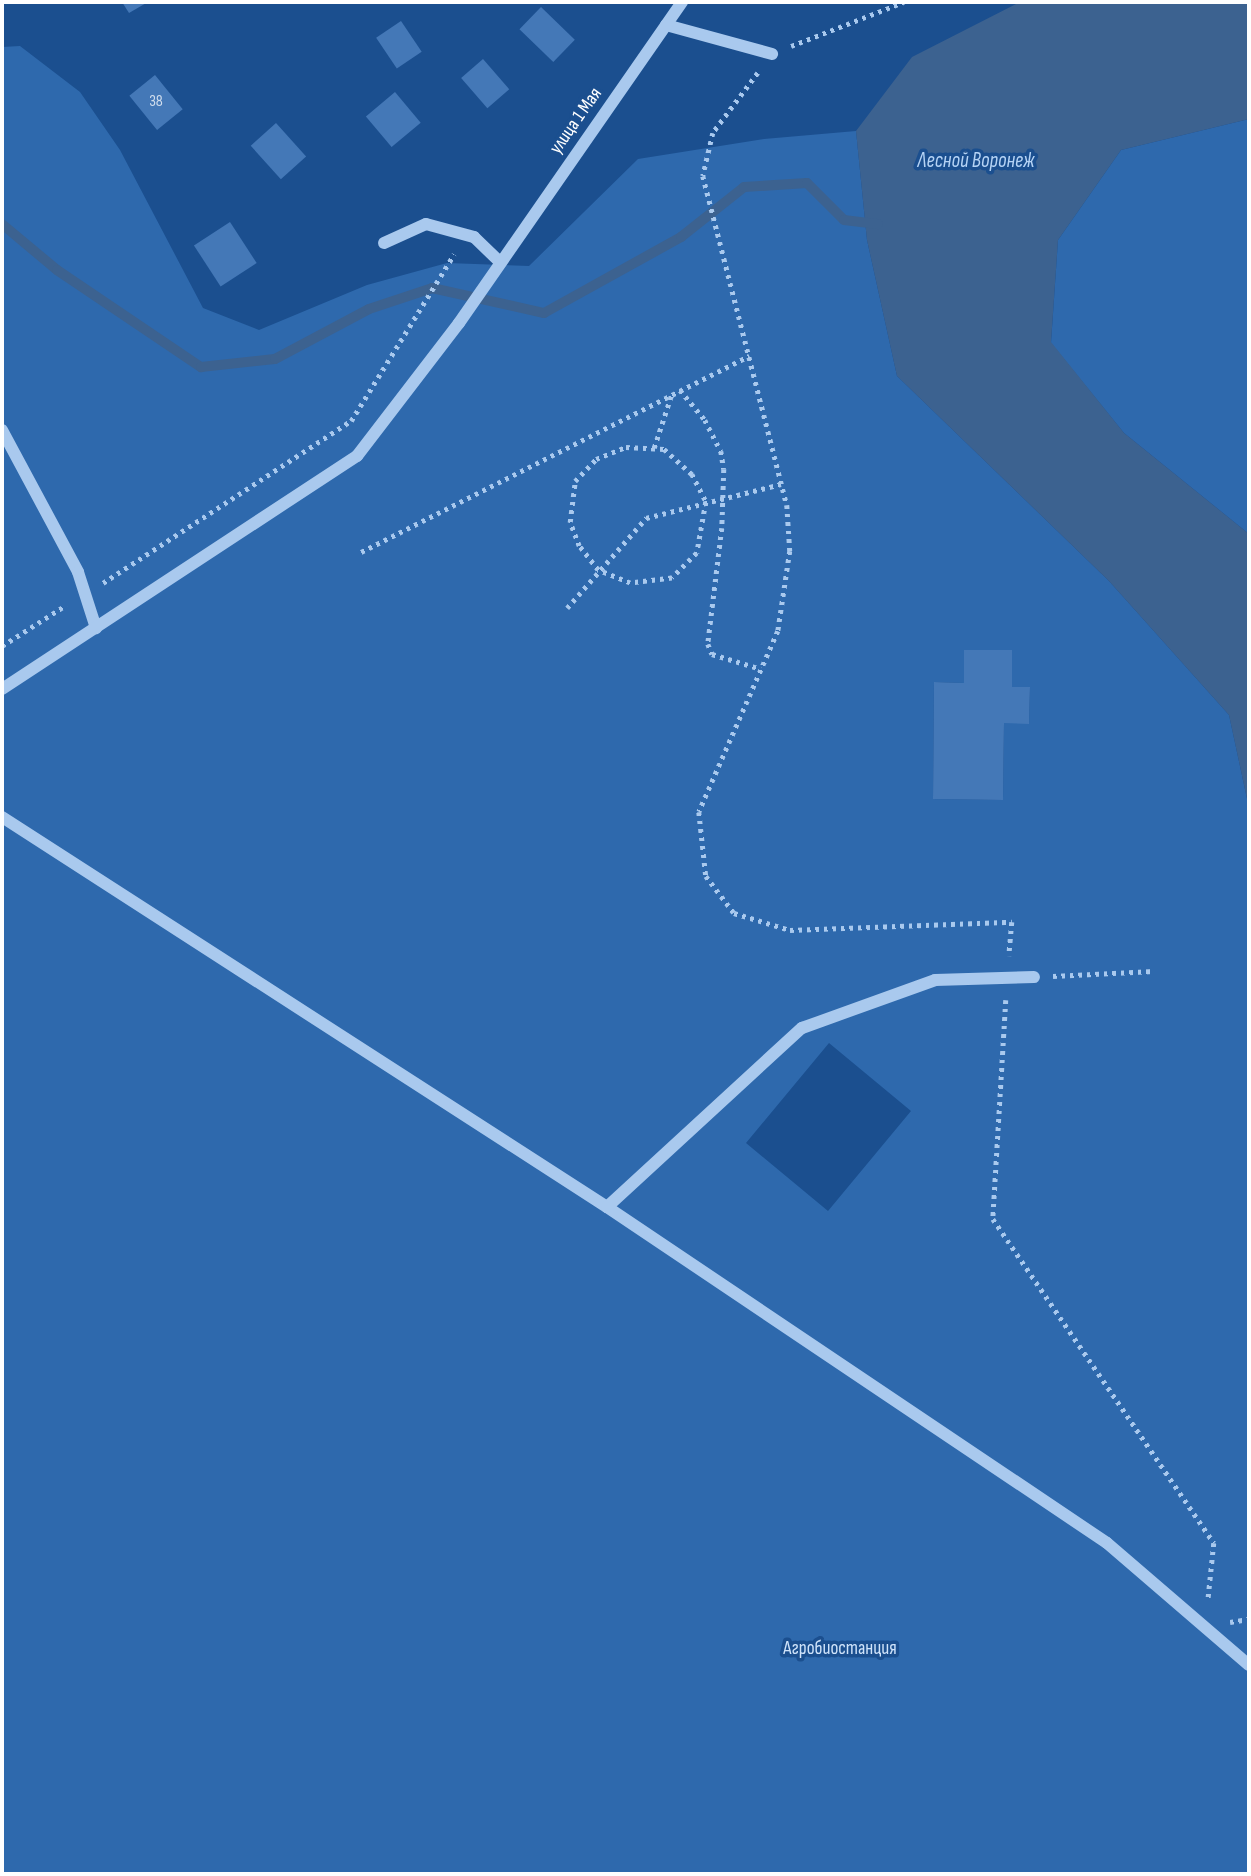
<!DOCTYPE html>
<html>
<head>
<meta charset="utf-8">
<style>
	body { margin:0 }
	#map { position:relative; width:1251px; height:1876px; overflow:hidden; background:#1b4f8f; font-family:"Sofia Sans Condensed",sans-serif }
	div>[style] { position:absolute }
	.green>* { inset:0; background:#2e69ad }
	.water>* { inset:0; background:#3c6290 }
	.stream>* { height:10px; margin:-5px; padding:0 5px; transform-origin:5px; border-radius:5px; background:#3c6290 }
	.building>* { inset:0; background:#4478b7; transform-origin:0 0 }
	.path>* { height:4.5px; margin-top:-2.25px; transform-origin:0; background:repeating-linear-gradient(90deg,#a9c9ee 0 3.5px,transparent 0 8.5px) }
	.minor>* { height:12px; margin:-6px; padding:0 6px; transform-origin:6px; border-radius:6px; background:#a9c9ee }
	span { translate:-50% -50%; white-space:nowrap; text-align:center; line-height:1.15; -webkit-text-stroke:7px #1b4f8f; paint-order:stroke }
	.number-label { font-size:16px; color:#d0dded }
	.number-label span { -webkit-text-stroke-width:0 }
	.street-label { font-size:19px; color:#fff }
	.park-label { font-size:19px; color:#cfe3fa }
	.water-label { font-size:21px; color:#b5d3f5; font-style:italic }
	.frame { position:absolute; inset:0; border:4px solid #fff; pointer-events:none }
</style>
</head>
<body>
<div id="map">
	<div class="green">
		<i style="clip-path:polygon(evenodd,20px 46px,80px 92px,120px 150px,203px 308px,259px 330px,367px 285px,447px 263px,529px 266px,638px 159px,764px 139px,856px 131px,867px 240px,897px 376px,1109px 581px,1229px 715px,1249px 808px,1249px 1874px,2px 1874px,2px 47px,20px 46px,964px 650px,1012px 650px,1012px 687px,1030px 688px,1029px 723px,1004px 723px,1003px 800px,933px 799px,934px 682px,964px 683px,964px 650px,20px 46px,829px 1043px,911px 1111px,828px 1211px,746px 1143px,829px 1043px)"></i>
		<i style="clip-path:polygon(1249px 119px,1249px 534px,1124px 433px,1051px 343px,1058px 240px,1121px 150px)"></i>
	</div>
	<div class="water">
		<i style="clip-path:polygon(1020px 2px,1249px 2px,1249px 119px,1121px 150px,1058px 240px,1051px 342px,1124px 433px,1249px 534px,1249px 808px,1229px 715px,1109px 581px,897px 376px,867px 240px,856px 131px,912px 57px)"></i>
	</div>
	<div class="stream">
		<i style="left:2px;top:224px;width:72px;rotate:39.9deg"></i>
		<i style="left:57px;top:270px;width:174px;rotate:34deg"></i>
		<i style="left:201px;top:367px;width:74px;rotate:-6.2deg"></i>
		<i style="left:275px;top:359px;width:106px;rotate:-28deg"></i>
		<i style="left:369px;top:309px;width:66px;rotate:-18.4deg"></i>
		<i style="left:432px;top:288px;width:115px;rotate:12.6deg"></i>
		<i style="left:544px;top:313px;width:157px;rotate:-29deg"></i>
		<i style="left:681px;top:237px;width:80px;rotate:-38.4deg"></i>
		<i style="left:744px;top:187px;width:63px;rotate:-3.6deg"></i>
		<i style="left:807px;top:183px;width:52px;rotate:45deg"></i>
		<i style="left:844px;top:220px;width:34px;rotate:7deg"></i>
	</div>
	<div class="building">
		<i style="clip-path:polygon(122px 2px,148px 2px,129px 13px)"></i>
		<i style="left:541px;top:7px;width:47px;height:31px;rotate:44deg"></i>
		<i style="left:401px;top:21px;width:37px;height:30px;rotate:56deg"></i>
		<i style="left:483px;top:59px;width:40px;height:29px;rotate:49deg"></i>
		<i style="left:155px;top:75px;width:44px;height:33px;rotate:51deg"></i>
		<i style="left:395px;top:92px;width:40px;height:38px;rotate:50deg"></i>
		<i style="left:276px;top:123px;width:45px;height:34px;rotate:48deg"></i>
		<i style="left:230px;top:222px;width:49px;height:43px;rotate:57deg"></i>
		<i style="clip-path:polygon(964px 650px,1012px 650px,1012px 687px,1030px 687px,1029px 724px,1004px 723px,1003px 800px,933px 799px,934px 682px,964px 683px)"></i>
	</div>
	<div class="path">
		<i style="left:791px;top:46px;width:121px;rotate:-21.3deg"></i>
		<i style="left:758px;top:73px;width:75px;rotate:126.9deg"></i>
		<i style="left:713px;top:133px;width:44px;rotate:103.1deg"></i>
		<i style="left:703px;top:176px;width:340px;rotate:75.7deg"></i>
		<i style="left:787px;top:505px;width:46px;rotate:86.3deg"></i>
		<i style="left:790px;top:551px;width:81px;rotate:98.5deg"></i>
		<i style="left:778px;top:631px;width:197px;rotate:113.6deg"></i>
		<i style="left:699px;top:812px;width:64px;rotate:83.8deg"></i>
		<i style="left:706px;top:876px;width:46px;rotate:52.9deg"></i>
		<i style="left:734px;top:913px;width:59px;rotate:16.9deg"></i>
		<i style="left:790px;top:930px;width:222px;rotate:-2.1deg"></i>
		<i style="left:1012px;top:922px;width:34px;rotate:95deg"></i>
		<i style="left:680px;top:390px;width:39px;rotate:50deg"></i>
		<i style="left:705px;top:420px;width:35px;rotate:63deg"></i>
		<i style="left:721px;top:451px;width:18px;rotate:81deg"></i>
		<i style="left:724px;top:469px;width:59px;rotate:91.9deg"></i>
		<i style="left:722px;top:528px;width:117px;rotate:96.9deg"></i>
		<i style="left:708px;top:644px;width:11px;rotate:68deg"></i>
		<i style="left:712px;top:654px;width:51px;rotate:17deg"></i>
		<i style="left:626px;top:447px;width:38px;rotate:3deg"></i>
		<i style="left:664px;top:449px;width:38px;rotate:42deg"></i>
		<i style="left:692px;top:474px;width:31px;rotate:63deg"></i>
		<i style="left:706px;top:502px;width:52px;rotate:100deg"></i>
		<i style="left:697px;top:553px;width:35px;rotate:135deg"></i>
		<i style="left:672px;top:578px;width:42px;rotate:173.2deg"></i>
		<i style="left:630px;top:583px;width:35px;rotate:-158deg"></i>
		<i style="left:598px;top:570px;width:31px;rotate:-128deg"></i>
		<i style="left:579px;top:546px;width:26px;rotate:-111deg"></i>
		<i style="left:570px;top:522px;width:41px;rotate:-83deg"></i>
		<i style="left:575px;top:481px;width:30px;rotate:-46deg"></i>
		<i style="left:596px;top:459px;width:32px;rotate:-22deg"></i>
		<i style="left:654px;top:448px;width:55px;rotate:-71.9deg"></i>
		<i style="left:361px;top:552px;width:435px;rotate:-26.8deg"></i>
		<i style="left:103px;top:583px;width:296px;rotate:-33.2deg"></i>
		<i style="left:351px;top:421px;width:196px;rotate:-58.3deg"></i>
		<i style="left:567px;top:608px;width:120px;rotate:-48.7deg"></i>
		<i style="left:646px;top:518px;width:139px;rotate:-14.1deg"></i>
		<i style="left:2px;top:646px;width:76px;rotate:-32.6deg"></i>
		<i style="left:1053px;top:976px;width:101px;rotate:-2.8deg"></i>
		<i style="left:1006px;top:1000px;width:219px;rotate:93.4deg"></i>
		<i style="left:993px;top:1219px;width:392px;rotate:55.7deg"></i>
		<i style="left:1214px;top:1543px;width:58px;rotate:95.9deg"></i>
		<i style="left:1230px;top:1622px;width:19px;rotate:-9deg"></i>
	</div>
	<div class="minor">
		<i style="left:666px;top:25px;width:110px;rotate:15.3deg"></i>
		<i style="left:384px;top:243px;width:46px;rotate:-24.3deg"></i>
		<i style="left:426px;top:224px;width:50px;rotate:15.2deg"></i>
		<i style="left:474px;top:237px;width:36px;rotate:44deg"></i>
		<i style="left:2px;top:430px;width:161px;rotate:61.8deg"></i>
		<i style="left:78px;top:572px;width:59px;rotate:72.2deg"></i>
		<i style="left:2px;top:689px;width:425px;rotate:-33.3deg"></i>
		<i style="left:357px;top:456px;width:168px;rotate:-52.5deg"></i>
		<i style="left:459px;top:323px;width:391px;rotate:-55.2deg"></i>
		<i style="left:2px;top:817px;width:720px;rotate:32.81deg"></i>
		<i style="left:607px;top:1207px;width:602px;rotate:33.9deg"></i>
		<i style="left:1107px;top:1543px;width:187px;rotate:40.7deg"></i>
		<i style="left:607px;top:1207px;width:265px;rotate:-42.6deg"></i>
		<i style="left:802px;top:1028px;width:141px;rotate:-19.8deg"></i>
		<i style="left:935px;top:980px;width:99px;rotate:-1.7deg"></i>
	</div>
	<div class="number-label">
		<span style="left:156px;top:102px">38</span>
	</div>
	<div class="street-label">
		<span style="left:576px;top:121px;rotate:-55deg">улица 1 Мая</span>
	</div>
	<div class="park-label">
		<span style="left:840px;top:1649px">Агробиостанция</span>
	</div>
	<div class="water-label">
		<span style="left:976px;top:161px">Лесной Воронеж</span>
	</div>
	<div class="frame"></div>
</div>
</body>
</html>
